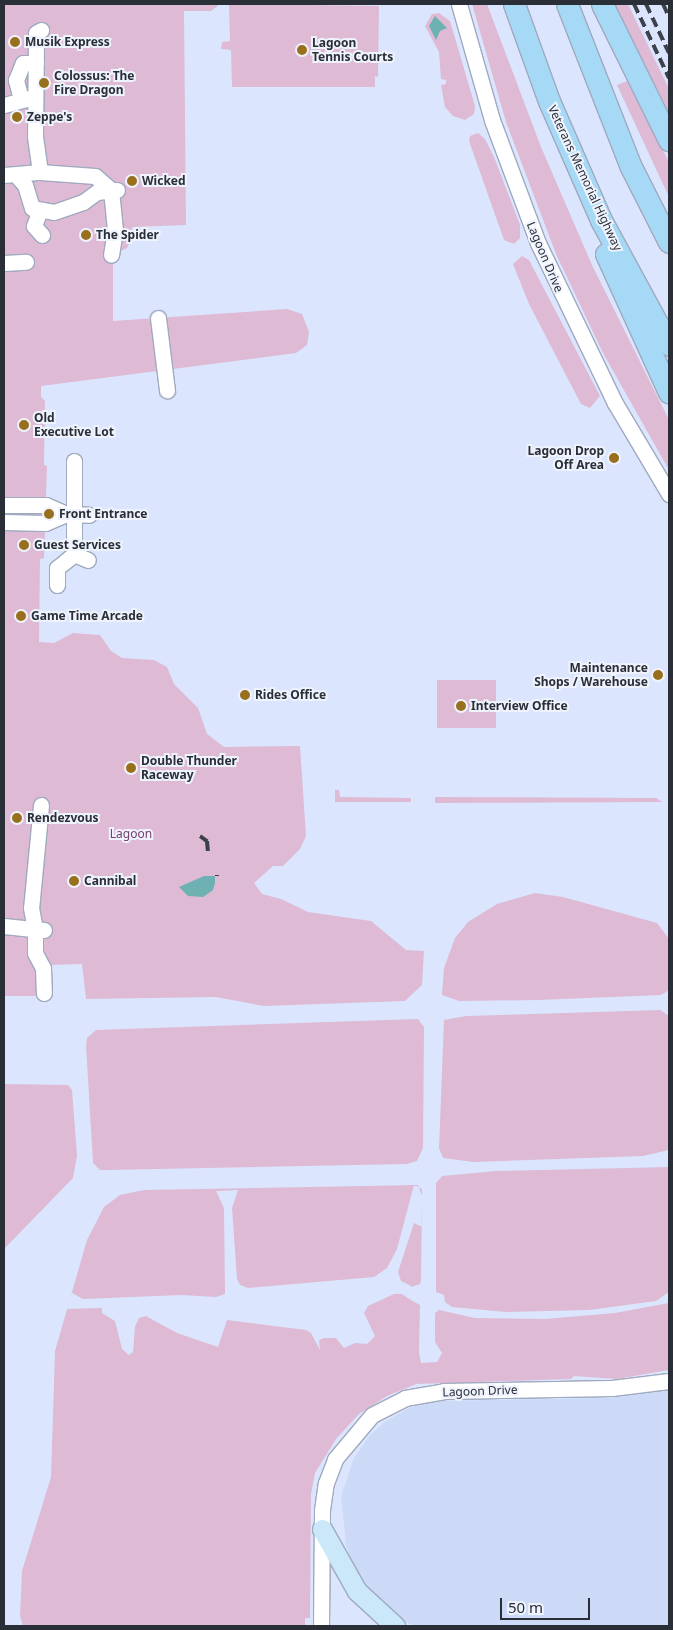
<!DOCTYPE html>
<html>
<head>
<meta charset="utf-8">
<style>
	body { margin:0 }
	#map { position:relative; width:673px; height:1630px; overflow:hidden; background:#dbe6fe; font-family:"Noto Sans",sans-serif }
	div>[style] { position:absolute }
	.built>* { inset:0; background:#ccdaf7 }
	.green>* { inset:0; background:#debad4; transform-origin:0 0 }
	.water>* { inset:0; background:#6eb1b2 }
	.roads { filter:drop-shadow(1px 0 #9fa9bf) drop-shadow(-1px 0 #9fa9bf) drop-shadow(0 1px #9fa9bf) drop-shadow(0 -1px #9fa9bf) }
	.minor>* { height:15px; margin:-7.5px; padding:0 7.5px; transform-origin:7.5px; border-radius:7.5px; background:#fff }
	.major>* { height:19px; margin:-9.5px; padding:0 9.5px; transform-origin:9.5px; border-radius:9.5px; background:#cae8f9 }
	.highway>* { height:21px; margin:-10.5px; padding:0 10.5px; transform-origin:10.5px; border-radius:10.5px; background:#a6d9f5 }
	.rail>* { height:4px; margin-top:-2px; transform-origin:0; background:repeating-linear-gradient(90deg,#3c414b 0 10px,transparent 0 15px) }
	.dots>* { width:14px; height:14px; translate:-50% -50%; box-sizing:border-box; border:2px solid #eff3fd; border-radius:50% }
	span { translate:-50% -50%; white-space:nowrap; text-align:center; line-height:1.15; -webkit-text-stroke:4px #eff3fd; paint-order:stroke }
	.poi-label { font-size:12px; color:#2a2e37; font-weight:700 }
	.left { translate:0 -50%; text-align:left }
	.right { translate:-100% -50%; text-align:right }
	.street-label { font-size:12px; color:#2a2e37 }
	.park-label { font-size:12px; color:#78406c }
	.frame { position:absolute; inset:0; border:5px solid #2a2e37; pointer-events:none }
	.scale { position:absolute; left:500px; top:1598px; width:90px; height:22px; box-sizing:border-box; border:2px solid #2a2e37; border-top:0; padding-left:6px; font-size:15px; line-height:18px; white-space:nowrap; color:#2a2e37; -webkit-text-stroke:4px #eff3fd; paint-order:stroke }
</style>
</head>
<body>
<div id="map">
	<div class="built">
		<i style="clip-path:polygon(669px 1390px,669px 1626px,414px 1626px,401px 1620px,371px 1597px,352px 1564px,346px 1545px,341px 1496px,354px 1458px,370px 1435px,386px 1421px,409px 1408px,432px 1401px,609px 1398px)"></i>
	</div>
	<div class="green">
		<i style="clip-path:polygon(4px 4px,220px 4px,211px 11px,184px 11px,186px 225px,132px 227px,131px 240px,127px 248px,113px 255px,113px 321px,287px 309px,302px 314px,309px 332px,307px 345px,296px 353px,41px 386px,41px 397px,45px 401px,44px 465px,47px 466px,44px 558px,40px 559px,39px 642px,54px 643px,73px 633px,100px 635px,111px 651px,122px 658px,154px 660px,167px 667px,174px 684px,198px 708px,207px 734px,224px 747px,300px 746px,306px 836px,300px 849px,283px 866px,273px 866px,254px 883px,262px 894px,281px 899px,308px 912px,371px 921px,406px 950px,424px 951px,422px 985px,405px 1001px,264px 1006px,216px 997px,86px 999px,82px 964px,50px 965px,53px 996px,4px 996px)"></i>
		<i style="clip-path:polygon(229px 4px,379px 6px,378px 77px,375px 76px,375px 87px,232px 87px,231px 50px,221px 49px,222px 42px,230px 41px)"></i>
		<i style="clip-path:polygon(472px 4px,487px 4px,541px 147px,592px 265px,669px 420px,669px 470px,603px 353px,556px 254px,506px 122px)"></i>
		<i style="clip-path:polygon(614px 4px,628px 4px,669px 89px,669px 113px)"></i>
		<i style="clip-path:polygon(439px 13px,450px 21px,475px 106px,474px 114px,465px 120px,453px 116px,445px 107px,441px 85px,446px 84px,446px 80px,441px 79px,439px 52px,425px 26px,432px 14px)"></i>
		<i style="clip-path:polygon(627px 81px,669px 162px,669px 197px,617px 85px)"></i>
		<i style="clip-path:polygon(478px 133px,485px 139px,494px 157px,520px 225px,520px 238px,514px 244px,504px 240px,469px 141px,470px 136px)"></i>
		<i style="clip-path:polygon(522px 256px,529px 260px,600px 396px,590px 408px,581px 404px,529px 304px,513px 264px)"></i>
		<i style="left:437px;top:680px;width:59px;height:48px"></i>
		<i style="clip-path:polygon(335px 790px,339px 790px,340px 797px,411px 798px,411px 802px,335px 802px)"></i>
		<i style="clip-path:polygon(435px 797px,656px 798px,662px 802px,435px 803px)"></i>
		<i style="clip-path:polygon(535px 893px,563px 897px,657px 923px,669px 939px,669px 990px,661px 995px,538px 1000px,459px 1001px,442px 995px,444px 968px,455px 938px,468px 922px,497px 904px)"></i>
		<i style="clip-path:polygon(660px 1010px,669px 1016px,669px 1150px,643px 1156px,473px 1162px,443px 1158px,439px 1148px,444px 1020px,466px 1016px)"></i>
		<i style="clip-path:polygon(418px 1019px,424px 1027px,423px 1148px,417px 1161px,407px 1164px,108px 1170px,100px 1170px,93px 1163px,86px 1045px,87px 1038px,96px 1030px)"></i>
		<i style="clip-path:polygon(4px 1084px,68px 1085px,72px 1090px,77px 1156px,73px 1178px,4px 1249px)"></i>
		<i style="clip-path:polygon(669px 1167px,669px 1292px,656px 1301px,589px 1310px,506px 1312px,452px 1307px,445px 1302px,444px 1295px,436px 1292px,436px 1183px,442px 1176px,496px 1171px)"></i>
		<i style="clip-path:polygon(evenodd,418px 1185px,422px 1196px,421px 1280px,420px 1284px,411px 1287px,411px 1300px,420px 1305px,419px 1352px,421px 1363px,437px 1362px,442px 1353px,435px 1342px,435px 1313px,439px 1310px,475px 1318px,545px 1319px,615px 1313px,669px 1303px,669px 1370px,617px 1379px,574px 1376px,571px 1379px,416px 1384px,387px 1396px,359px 1414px,336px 1439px,315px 1473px,311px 1494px,310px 1618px,305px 1618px,305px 1626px,23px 1626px,20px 1616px,22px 1571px,51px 1477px,55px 1351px,87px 1240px,104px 1207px,120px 1195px,144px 1190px,418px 1185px,414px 1185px,422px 1189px,422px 1227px,414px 1223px,398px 1272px,401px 1281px,411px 1286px,411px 1300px,402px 1294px,394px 1294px,368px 1306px,364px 1313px,375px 1336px,367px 1344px,355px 1343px,344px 1348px,336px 1338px,324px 1338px,319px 1340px,320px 1350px,311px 1333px,306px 1330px,227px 1320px,218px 1347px,177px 1333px,146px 1316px,139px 1318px,135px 1327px,133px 1352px,129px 1355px,122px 1349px,115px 1321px,102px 1313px,102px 1308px,67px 1309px,72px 1293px,83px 1299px,181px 1295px,216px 1297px,225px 1294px,224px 1208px,216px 1191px,238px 1190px,232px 1208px,237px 1279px,240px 1285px,248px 1288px,374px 1277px,387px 1268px,397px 1249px,414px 1185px)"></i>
	</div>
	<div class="water">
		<i style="clip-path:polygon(435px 16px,447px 28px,440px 31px,436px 40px,429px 26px)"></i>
		<i style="clip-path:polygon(204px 876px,215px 876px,215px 883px,213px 890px,203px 897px,188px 896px,179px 887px)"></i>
	</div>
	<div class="roads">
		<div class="minor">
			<i style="left:459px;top:4px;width:121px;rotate:74.1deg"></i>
			<i style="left:492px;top:120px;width:131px;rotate:69.5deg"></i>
			<i style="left:538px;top:243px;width:178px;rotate:64.3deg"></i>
			<i style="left:615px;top:403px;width:106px;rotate:59.3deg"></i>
			<i style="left:21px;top:99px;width:20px;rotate:-105deg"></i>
			<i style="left:16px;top:80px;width:18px;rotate:-68deg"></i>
			<i style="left:23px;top:63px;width:13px"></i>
			<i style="left:4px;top:105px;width:27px;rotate:-15deg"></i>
			<i style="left:40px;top:172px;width:36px;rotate:-98deg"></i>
			<i style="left:35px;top:136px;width:103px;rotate:-89.4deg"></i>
			<i style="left:36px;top:33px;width:6px;rotate:-31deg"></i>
			<i style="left:4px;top:175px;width:36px;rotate:-5deg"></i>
			<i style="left:40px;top:172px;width:55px;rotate:4.2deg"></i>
			<i style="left:95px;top:176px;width:21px;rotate:41deg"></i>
			<i style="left:111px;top:190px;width:40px;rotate:84.3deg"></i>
			<i style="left:115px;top:230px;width:25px;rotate:99deg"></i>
			<i style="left:16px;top:175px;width:13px;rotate:48deg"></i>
			<i style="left:25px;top:185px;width:24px;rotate:73deg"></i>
			<i style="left:32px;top:208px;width:22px;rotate:10deg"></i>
			<i style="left:54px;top:212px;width:31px;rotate:-19deg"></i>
			<i style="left:83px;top:202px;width:17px;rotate:-36deg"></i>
			<i style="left:97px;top:192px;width:20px;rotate:-6deg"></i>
			<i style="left:40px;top:210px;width:17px;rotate:111deg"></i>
			<i style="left:34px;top:226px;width:12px;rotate:48deg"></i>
			<i style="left:4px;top:263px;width:22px;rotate:-3deg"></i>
			<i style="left:158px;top:318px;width:73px;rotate:82.9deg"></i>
			<i style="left:4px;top:505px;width:42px"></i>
			<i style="left:46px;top:505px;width:22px;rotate:24deg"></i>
			<i style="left:4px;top:522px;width:41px;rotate:1.4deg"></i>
			<i style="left:45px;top:523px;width:23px;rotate:-23deg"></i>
			<i style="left:66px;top:514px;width:23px;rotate:2deg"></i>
			<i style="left:74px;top:554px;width:15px;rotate:23deg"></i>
			<i style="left:57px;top:585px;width:17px;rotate:-90deg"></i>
			<i style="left:57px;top:568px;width:22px;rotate:-39deg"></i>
			<i style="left:74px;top:554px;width:93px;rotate:-90deg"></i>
			<i style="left:41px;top:805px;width:103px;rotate:95.5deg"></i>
			<i style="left:31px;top:908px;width:21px;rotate:79deg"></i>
			<i style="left:35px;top:929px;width:9px;rotate:6deg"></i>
			<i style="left:4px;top:926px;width:31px;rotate:6deg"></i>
			<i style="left:35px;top:929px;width:24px;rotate:90deg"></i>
			<i style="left:35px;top:953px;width:17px;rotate:62deg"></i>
			<i style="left:43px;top:968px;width:25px;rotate:88deg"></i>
			<i style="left:321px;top:1626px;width:116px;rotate:-89.5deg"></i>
			<i style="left:322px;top:1510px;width:27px;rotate:-82deg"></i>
			<i style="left:326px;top:1483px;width:26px;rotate:-69deg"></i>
			<i style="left:335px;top:1459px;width:57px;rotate:-49.9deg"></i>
			<i style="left:372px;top:1415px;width:37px;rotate:-27deg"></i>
			<i style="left:405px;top:1398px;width:40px;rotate:-10deg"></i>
			<i style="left:444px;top:1391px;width:168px;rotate:-1deg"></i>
			<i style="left:612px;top:1388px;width:57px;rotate:-7deg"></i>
		</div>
		<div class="major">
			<i style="left:322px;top:1529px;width:71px;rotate:60.6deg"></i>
			<i style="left:357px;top:1591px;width:52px;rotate:42.6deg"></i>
		</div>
		<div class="highway">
			<i style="left:514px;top:4px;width:103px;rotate:70.2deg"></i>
			<i style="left:549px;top:101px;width:130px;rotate:66.4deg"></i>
			<i style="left:601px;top:220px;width:142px;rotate:61.5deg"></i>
			<i style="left:567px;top:4px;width:175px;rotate:68.6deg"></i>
			<i style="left:631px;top:167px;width:84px;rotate:63.1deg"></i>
			<i style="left:602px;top:4px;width:152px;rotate:63.8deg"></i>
			<i style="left:606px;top:254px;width:152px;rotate:65.5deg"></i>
		</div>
	</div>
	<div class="rail">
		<i style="left:634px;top:4px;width:82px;rotate:64.7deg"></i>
		<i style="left:646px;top:4px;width:54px;rotate:64.9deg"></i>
		<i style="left:663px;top:4px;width:14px;rotate:65deg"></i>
		<i style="left:200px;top:836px;width:9px;rotate:36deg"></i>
		<i style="left:207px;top:841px;width:11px;rotate:85deg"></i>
		<i style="left:217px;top:875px;width:1px;rotate:90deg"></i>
	</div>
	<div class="dots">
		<i style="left:15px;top:42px;background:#986f1c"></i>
		<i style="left:302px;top:50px;background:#986f1c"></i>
		<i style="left:44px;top:83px;background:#986f1c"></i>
		<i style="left:17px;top:117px;background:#986f1c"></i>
		<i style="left:132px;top:181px;background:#986f1c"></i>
		<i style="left:86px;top:235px;background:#986f1c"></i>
		<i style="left:24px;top:425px;background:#986f1c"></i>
		<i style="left:614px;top:458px;background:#986f1c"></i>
		<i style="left:49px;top:514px;background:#986f1c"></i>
		<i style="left:24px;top:545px;background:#986f1c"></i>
		<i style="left:21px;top:616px;background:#986f1c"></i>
		<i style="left:658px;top:675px;background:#986f1c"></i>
		<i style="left:245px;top:695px;background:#986f1c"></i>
		<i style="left:461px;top:706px;background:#986f1c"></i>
		<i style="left:131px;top:768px;background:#986f1c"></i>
		<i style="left:17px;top:818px;background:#986f1c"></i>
		<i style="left:74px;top:881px;background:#986f1c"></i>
	</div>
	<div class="poi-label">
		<span class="left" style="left:25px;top:42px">Musik Express</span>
		<span class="left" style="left:312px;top:50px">Lagoon<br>Tennis Courts</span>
		<span class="left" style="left:54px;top:83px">Colossus: The<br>Fire Dragon</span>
		<span class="left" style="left:27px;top:117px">Zeppe's</span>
		<span class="left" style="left:142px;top:181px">Wicked</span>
		<span class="left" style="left:96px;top:235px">The Spider</span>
		<span class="left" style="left:34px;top:425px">Old<br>Executive Lot</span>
		<span class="right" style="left:604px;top:458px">Lagoon Drop<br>Off Area</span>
		<span class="left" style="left:59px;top:514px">Front Entrance</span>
		<span class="left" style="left:34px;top:545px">Guest Services</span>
		<span class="left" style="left:31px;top:616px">Game Time Arcade</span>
		<span class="right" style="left:648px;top:675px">Maintenance<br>Shops / Warehouse</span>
		<span class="left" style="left:255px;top:695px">Rides Office</span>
		<span class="left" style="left:471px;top:706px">Interview Office</span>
		<span class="left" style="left:141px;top:768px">Double Thunder<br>Raceway</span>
		<span class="left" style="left:27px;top:818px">Rendezvous</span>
		<span class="left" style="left:84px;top:881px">Cannibal</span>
	</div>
	<div class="street-label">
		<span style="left:585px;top:178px;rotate:65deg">Veterans Memorial Highway</span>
		<span style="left:545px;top:257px;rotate:67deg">Lagoon Drive</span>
		<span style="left:480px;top:1391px;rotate:-2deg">Lagoon Drive</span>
	</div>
	<div class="park-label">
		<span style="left:131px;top:834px">Lagoon</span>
	</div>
	<div class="frame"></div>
	<div class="scale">50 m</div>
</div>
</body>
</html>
